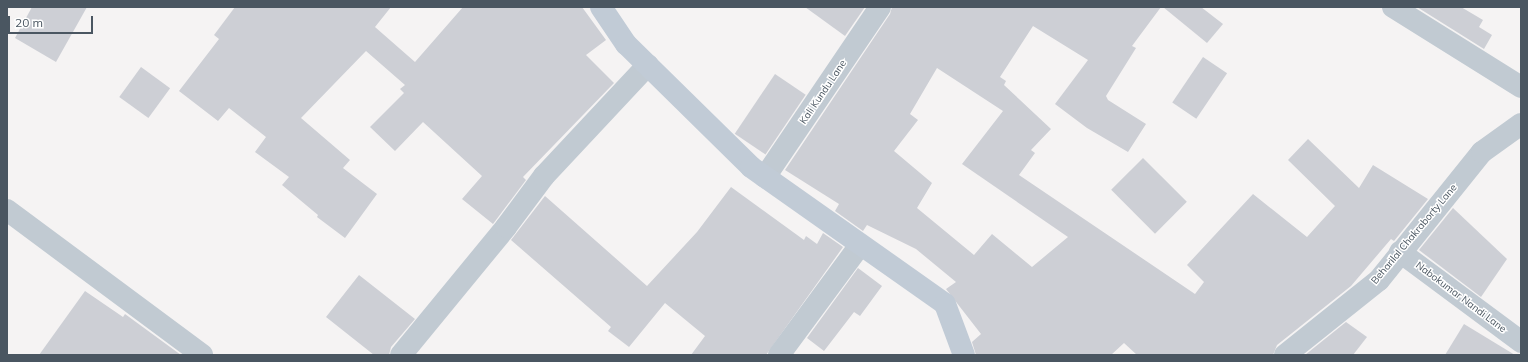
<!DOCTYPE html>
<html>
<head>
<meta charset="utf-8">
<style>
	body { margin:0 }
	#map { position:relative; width:1528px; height:362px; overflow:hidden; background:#f5f3f3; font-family:Mulish,sans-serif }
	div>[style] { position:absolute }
	.building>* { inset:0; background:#cdcfd5; transform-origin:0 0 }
	.street>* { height:22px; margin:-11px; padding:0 11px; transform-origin:11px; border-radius:11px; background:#c1cad2 }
	.secondary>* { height:22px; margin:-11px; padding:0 11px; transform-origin:11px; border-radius:11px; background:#c1cbd6 }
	span { translate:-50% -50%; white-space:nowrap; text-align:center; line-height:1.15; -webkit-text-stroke:3px #fff; paint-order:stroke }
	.street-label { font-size:10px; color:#4a5661 }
	.frame { position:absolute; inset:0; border:8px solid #4a5661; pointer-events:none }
	.scale { position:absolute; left:8px; top:16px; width:85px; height:18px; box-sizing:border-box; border:2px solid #4a5661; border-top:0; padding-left:5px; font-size:12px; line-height:14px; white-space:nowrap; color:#4a5661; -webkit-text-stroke:3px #fff; paint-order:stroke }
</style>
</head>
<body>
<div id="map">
	<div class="building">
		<i style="clip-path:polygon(32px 7px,87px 7px,56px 62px,15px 38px)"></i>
		<i style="clip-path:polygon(235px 7px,391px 7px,375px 27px,415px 62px,463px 7px,582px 7px,606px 40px,586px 55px,614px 83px,523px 177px,526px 180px,493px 224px,462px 199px,482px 176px,423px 122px,395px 151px,370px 127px,404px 93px,400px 89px,405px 85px,366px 51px,301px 118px,350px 160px,343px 168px,377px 194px,345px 238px,317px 217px,318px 215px,282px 185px,289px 177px,255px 152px,266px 137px,229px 108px,218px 121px,179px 91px,219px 39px,214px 35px)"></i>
		<i style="clip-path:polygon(805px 7px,865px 7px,845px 36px)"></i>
		<i style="clip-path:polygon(evenodd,892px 7px,1161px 7px,1132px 46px,1136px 48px,1106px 96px,1108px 100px,1146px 124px,1128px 152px,1087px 128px,1055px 104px,1088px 60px,1033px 26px,1000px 77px,1006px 81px,1004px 85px,1051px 129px,1031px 150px,1035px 153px,1019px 175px,1195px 294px,1204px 282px,1187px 265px,1253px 194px,1307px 237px,1335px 206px,1288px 160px,1308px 139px,1359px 188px,1373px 165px,1428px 199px,1394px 241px,1391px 239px,1351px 286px,1277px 345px,1273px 355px,1137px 355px,1124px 343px,1111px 355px,976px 355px,972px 342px,981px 334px,946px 289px,956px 282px,916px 249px,867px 225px,863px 231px,835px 211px,839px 204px,785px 170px,890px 14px,892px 7px,937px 68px,1003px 111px,962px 164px,1068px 237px,1032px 267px,992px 234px,974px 255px,917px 208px,932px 183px,894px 151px,918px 120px,910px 114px,937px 68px)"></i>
		<i style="clip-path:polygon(1163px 7px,1201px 7px,1223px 24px,1207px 43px)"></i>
		<i style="clip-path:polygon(1417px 7px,1461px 7px,1483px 20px,1479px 27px,1492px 35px,1484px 49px)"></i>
		<i style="left:1203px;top:57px;width:29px;height:55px;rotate:34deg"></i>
		<i style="left:141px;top:67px;width:36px;height:37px;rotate:36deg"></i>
		<i style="left:775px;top:74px;width:37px;height:72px;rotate:34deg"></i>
		<i style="left:1143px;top:158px;width:62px;height:45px;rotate:45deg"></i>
		<i style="clip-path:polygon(731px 187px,804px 240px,806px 236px,817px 244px,823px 233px,843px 247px,766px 355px,691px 355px,705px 336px,665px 303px,629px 347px,608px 331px,611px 327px,511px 240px,545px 196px,647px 286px,697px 232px)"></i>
		<i style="clip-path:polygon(1453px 208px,1507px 259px,1481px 297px,1419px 250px)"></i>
		<i style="clip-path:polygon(858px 268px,882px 286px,860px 316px,854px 312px,824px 351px,807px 338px)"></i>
		<i style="clip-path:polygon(359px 275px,415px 319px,391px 347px,389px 355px,374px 355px,326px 317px)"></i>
		<i style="clip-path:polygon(85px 291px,123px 317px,125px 314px,181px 355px,39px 355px)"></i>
		<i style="clip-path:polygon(1346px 322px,1367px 337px,1353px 355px,1305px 355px)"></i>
		<i style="clip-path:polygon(1464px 324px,1515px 355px,1445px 355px)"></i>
	</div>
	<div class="street">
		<i style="left:1393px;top:7px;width:151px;rotate:32deg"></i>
		<i style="left:765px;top:177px;width:205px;rotate:-55.9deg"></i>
		<i style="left:7px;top:210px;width:243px;rotate:36.6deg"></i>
		<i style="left:1400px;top:252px;width:151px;rotate:36.6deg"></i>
		<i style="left:401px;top:355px;width:166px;rotate:-50.6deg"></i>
		<i style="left:506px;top:227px;width:64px;rotate:-53.3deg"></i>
		<i style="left:544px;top:176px;width:152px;rotate:-46.9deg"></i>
		<i style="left:779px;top:355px;width:137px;rotate:-53.6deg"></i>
		<i style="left:1285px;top:355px;width:120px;rotate:-38.6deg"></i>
		<i style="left:1379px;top:280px;width:164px;rotate:-51.2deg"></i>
		<i style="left:1482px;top:152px;width:48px;rotate:-35.7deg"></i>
	</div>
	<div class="secondary">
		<i style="left:601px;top:7px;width:45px;rotate:56deg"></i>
		<i style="left:626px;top:44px;width:175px;rotate:44.5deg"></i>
		<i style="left:751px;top:167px;width:237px;rotate:35.2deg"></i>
		<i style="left:945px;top:304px;width:54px;rotate:69.6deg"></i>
	</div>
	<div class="street-label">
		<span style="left:823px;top:92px;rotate:-56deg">Kali Kundu Lane</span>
		<span style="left:1414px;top:234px;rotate:-50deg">Beharilal Chakraborty Lane</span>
		<span style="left:1461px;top:297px;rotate:37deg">Nabokumar Nandi Lane</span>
	</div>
	<div class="frame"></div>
	<div class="scale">20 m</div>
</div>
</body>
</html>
